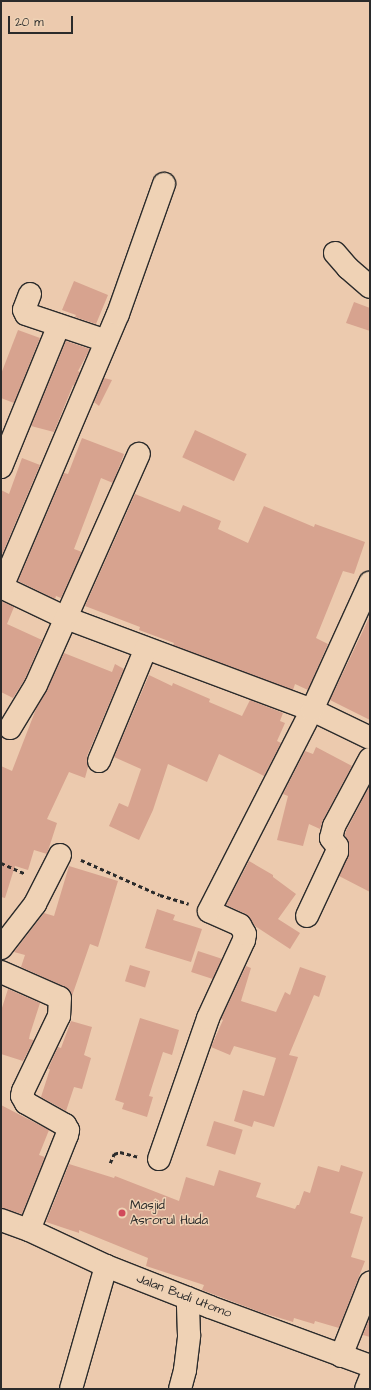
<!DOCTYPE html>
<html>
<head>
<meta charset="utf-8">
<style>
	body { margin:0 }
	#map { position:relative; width:371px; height:1390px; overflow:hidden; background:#eccaae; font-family:"Architects Daughter",sans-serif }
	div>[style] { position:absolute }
	.building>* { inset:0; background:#d7a38f; transform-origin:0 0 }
	.path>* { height:2.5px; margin-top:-1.25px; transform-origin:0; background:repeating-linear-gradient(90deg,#2b2b2b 0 4px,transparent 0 7px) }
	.roads { filter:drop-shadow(1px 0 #2b2b2b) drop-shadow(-1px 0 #2b2b2b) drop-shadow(0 1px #2b2b2b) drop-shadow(0 -1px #2b2b2b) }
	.minor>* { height:22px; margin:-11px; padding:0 11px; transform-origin:11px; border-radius:11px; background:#efd2b5 }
	.dots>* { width:11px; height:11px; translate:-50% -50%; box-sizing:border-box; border:2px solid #efd2b5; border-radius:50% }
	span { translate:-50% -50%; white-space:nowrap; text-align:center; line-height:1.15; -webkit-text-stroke:3px #efd2b5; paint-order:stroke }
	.poi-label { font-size:13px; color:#2b2b2b }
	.left { translate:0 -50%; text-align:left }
	.street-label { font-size:13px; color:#2b2b2b }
	.frame { position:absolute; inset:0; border:2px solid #2b2b2b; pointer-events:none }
	.scale { position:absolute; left:8px; top:16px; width:65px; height:18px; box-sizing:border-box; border:2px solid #2b2b2b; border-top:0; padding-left:5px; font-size:12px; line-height:14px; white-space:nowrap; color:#2b2b2b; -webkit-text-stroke:3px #efd2b5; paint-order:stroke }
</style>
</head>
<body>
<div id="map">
	<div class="building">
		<i style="clip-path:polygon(74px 281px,108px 295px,96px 324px,75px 317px,76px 315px,62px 310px)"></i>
		<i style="clip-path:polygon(354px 302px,370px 308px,370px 331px,346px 323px)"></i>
		<i style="clip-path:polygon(18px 330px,40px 338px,14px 403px,1px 398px,1px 374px)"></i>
		<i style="clip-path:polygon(66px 341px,90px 349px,78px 371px,80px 372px,74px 386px,73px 385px,54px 432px,31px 426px)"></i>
		<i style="clip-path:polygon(104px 378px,112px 380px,99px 406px,94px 402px)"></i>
		<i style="left:195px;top:430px;width:57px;height:30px;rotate:25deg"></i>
		<i style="clip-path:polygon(82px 438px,124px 454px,113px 483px,101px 478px,74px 549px,82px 552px,61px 598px,56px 596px,55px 599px,18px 581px,64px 473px,68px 474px)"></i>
		<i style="clip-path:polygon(22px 458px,40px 465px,1px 557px,1px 490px,9px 494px)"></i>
		<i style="clip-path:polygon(135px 494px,180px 512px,183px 505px,221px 521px,218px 529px,248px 543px,264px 506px,314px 527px,315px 524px,365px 542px,354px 574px,343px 571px,316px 638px,328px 644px,308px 690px,295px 684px,293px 690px,173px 645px,174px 643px,139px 630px,140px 627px,85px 606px)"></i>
		<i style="clip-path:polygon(1px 601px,14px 607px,7px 624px,42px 640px,25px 679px,13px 698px,1px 692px)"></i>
		<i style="clip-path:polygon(370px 616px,370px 720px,330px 700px)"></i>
		<i style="clip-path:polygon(64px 653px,112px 672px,115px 664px,124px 669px,87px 756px,88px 767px,85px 778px,69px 772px,47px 819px,57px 823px,47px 854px,34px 850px,28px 870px,15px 866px,5px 898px,1px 897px,1px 766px,12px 771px,36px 709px,47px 690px)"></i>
		<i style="clip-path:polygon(149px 675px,172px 686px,173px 683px,210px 699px,209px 702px,242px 716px,250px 700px,283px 713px,280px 721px,285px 723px,277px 741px,281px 743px,264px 776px,219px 754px,207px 782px,168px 764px,153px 810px,139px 840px,109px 826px,119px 803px,128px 807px,141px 769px,114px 757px)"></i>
		<i style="clip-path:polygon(316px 747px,352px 766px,323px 820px,320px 829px,309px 824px,303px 846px,277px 840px,288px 796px,283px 794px,305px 751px,313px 754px)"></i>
		<i style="clip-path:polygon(370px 785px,370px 892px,339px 876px,349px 852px,349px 846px,345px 835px,346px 831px)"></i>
		<i style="clip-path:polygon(249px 861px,273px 875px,273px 877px,296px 894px,278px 919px,300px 933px,290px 949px,255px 926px,246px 914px,226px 905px)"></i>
		<i style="clip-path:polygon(69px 866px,118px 881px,98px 947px,90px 944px,72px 996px,70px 991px,65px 987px,21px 967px,25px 955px,14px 952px,44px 913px,54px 916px)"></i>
		<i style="clip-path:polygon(157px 909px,175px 915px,173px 920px,202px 929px,191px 962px,145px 948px)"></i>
		<i style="left:198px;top:951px;width:25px;height:22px;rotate:18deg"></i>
		<i style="left:130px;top:965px;width:21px;height:17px;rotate:17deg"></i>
		<i style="clip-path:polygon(246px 966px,251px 968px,241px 1001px,276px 1012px,285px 992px,290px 995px,300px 967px,326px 976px,319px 997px,314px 995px,289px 1055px,298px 1057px,274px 1127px,254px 1121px,252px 1127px,234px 1121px,243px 1090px,264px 1096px,276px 1058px,234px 1046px,230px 1055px,211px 1047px,223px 1020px,221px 1019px)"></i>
		<i style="clip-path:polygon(8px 989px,40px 1003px,30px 1034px,29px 1039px,34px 1040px,23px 1061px,1px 1054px,1px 1011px)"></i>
		<i style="clip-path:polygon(140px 1018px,179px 1030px,172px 1055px,163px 1052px,149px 1096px,153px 1097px,147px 1117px,122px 1109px,124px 1103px,115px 1100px)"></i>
		<i style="clip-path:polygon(71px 1021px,92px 1027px,84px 1055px,91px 1058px,82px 1089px,74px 1087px,66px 1111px,41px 1097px,50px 1069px,48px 1069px,58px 1047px,61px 1048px)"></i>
		<i style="clip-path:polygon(1px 1105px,49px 1130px,39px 1155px,45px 1157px,22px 1214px,1px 1208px)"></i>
		<i style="left:214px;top:1121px;width:30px;height:26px;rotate:17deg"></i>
		<i style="clip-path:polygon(69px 1164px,114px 1178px,115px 1176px,179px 1201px,186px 1177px,214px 1186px,219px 1170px,261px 1183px,256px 1197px,295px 1209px,297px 1205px,299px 1205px,304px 1191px,310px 1193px,318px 1166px,339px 1172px,341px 1165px,363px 1172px,350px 1213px,363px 1217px,351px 1257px,365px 1261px,339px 1328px,315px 1321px,314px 1324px,294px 1318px,293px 1322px,260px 1312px,202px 1290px,204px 1285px,146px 1266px,148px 1258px,79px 1230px,79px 1233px,46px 1222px)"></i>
		<i style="clip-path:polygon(370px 1317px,370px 1337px,363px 1335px)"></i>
	</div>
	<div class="path">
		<i style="left:81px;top:860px;width:86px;rotate:23.9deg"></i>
		<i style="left:160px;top:895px;width:30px;rotate:17deg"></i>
		<i style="left:1px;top:863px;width:27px;rotate:24deg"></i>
		<i style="left:110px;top:1163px;width:10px;rotate:-66deg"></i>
		<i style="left:114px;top:1154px;width:6px;rotate:-18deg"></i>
		<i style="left:120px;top:1152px;width:20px;rotate:15deg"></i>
	</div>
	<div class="roads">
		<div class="minor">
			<i style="left:335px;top:253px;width:20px;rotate:49deg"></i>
			<i style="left:348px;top:268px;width:29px;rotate:41deg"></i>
			<i style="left:30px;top:294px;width:17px;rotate:111deg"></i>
			<i style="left:24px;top:310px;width:4px;rotate:63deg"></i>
			<i style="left:26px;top:314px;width:84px;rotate:18.6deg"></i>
			<i style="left:1px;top:467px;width:153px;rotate:-67.8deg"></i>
			<i style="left:1px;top:587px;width:72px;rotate:25.5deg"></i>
			<i style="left:66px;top:618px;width:263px;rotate:20.5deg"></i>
			<i style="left:312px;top:710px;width:64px;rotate:25.8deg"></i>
			<i style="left:2px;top:587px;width:297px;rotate:-67deg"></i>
			<i style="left:118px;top:314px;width:138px;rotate:-70.5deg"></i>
			<i style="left:10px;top:728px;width:50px;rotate:-58.8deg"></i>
			<i style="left:36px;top:685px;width:253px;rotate:-66deg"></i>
			<i style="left:99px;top:761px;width:122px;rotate:-67.4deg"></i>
			<i style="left:307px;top:916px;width:71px;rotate:-64.9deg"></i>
			<i style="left:337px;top:852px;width:6px;rotate:-90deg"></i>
			<i style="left:337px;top:846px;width:10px;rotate:-127deg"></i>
			<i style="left:331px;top:838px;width:12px;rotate:-76deg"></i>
			<i style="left:334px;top:826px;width:76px;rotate:-61.8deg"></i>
			<i style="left:1px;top:948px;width:56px;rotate:-52.3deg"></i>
			<i style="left:35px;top:904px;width:55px;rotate:-63deg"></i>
			<i style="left:1px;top:972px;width:64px;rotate:23.8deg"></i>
			<i style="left:60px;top:998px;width:18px;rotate:93deg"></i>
			<i style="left:59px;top:1016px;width:83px;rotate:115.6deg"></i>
			<i style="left:23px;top:1091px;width:5px;rotate:101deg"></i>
			<i style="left:22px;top:1096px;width:8px;rotate:60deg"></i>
			<i style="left:26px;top:1103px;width:45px;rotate:29.4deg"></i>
			<i style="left:65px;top:1125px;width:6px;rotate:59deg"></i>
			<i style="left:68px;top:1130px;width:5px;rotate:101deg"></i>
			<i style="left:67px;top:1135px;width:102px;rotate:111.8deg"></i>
			<i style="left:159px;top:1159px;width:149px;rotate:-70.8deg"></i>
			<i style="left:208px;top:1018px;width:86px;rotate:-65.2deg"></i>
			<i style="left:244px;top:940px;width:6px;rotate:-81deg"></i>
			<i style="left:245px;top:934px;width:10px;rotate:-119deg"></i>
			<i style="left:240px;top:925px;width:34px;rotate:-156deg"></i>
			<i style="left:209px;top:911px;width:226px;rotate:-62.9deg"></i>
			<i style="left:312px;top:710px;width:140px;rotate:-65.5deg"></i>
			<i style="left:1px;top:1220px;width:30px;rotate:20deg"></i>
			<i style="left:29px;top:1230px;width:85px;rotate:25.1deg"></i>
			<i style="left:106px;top:1266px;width:112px;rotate:21.5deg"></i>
			<i style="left:210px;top:1307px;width:171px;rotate:20.2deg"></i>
			<i style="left:341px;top:1356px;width:79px;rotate:-68.3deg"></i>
			<i style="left:71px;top:1389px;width:128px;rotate:-74.1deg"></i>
			<i style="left:180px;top:1389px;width:20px;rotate:-75deg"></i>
			<i style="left:185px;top:1370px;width:35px;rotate:-83deg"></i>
			<i style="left:189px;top:1335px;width:37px;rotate:-92deg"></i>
			<i style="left:366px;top:1389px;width:11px;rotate:-68deg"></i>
		</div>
	</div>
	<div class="dots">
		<i style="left:122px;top:1213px;background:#d1495b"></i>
	</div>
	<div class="poi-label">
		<span class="left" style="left:130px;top:1213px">Masjid<br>Asrorul Huda</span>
	</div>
	<div class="street-label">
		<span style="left:184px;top:1296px;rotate:21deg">Jalan Budi Utomo</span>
	</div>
	<div class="frame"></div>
	<div class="scale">20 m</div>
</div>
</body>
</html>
